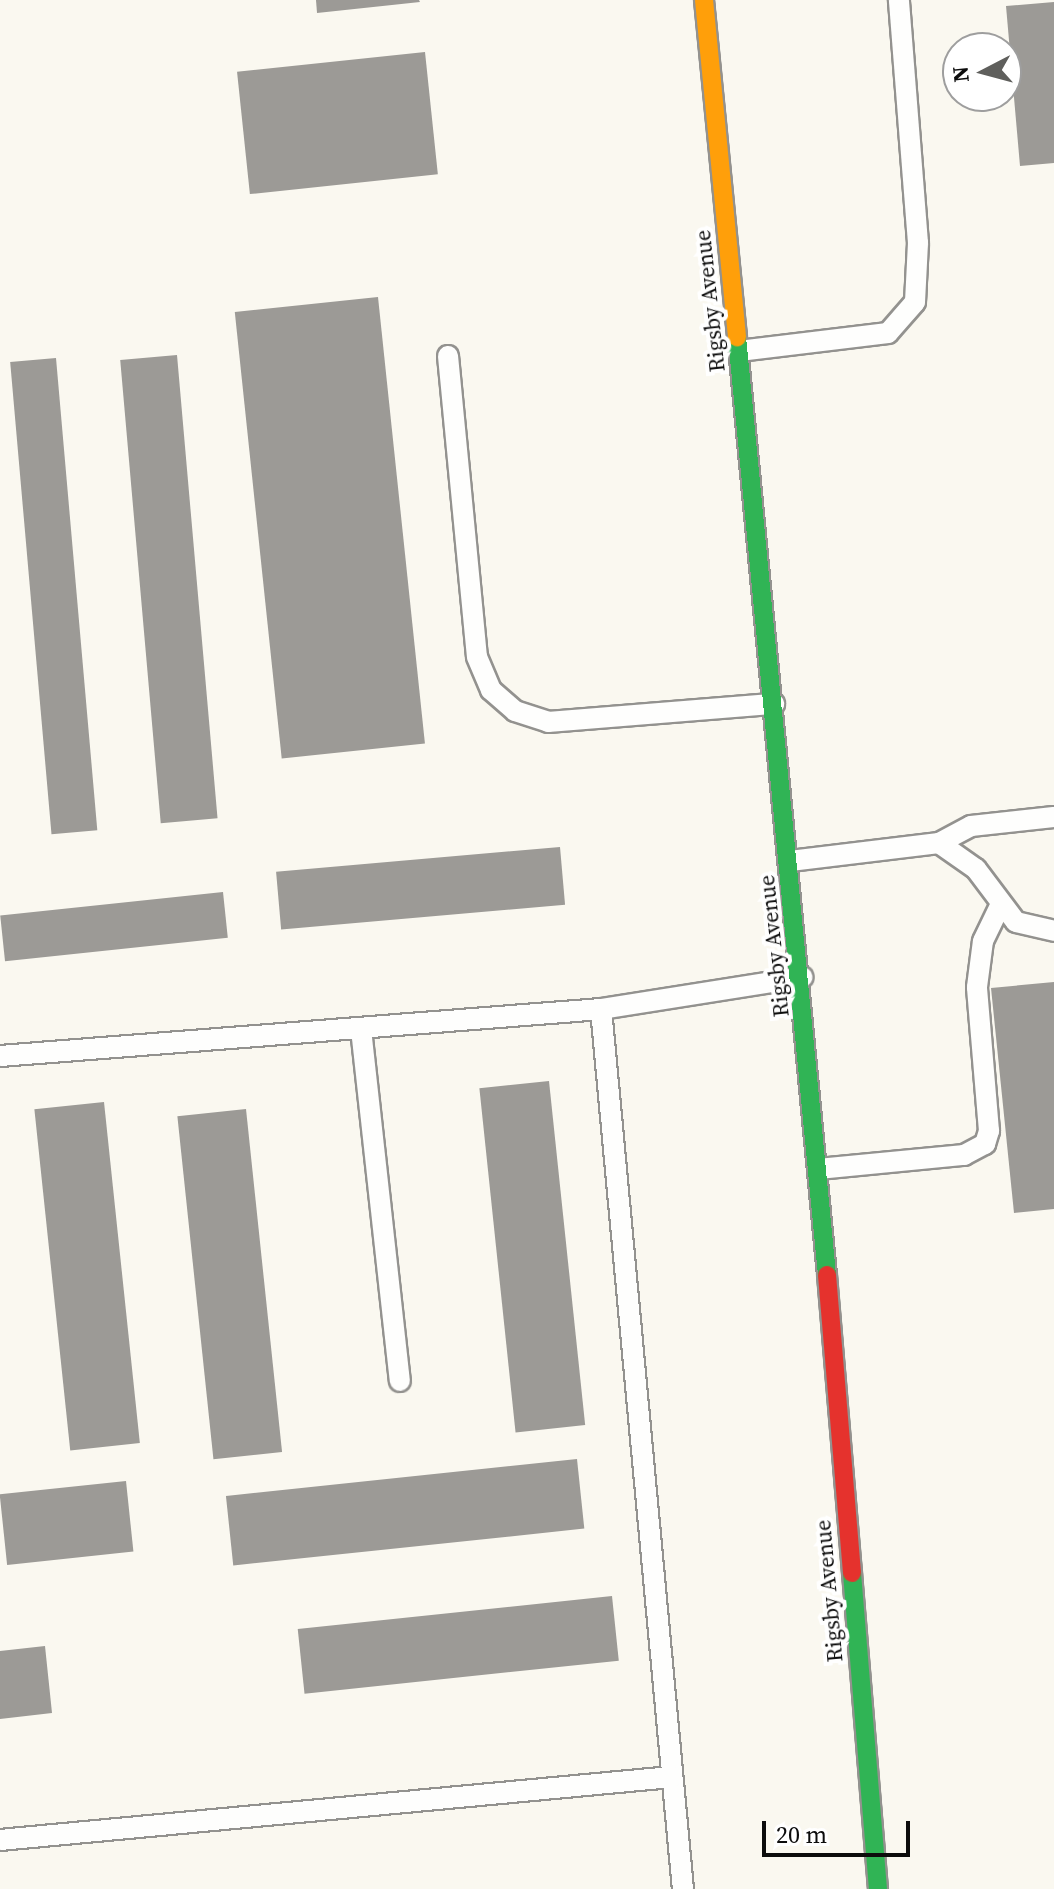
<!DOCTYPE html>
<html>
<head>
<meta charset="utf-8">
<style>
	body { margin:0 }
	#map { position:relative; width:1054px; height:1889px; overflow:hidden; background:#faf8f0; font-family:"Source Serif 4",serif }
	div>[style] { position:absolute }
	.building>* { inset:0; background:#9c9a96; transform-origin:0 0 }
	.roads { filter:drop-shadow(2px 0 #93928f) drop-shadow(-2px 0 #93928f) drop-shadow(0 2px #93928f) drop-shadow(0 -2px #93928f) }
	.lane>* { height:20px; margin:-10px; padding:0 10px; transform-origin:10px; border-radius:10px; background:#fefefd }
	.fast>* { height:18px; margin:-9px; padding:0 9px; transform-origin:9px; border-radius:9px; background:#30b455 }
	.slow>* { height:18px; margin:-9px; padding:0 9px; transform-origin:9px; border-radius:9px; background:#ff9f0a }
	.jam>* { height:18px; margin:-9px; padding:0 9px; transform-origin:9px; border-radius:9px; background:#e5322d }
	span { translate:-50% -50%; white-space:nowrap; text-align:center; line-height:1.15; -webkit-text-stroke:8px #fff; paint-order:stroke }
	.street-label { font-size:22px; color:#0c0c0c }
	.north { position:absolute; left:942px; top:32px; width:80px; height:80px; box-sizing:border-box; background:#fff; border:2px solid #9e9e9e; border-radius:50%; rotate:264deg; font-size:22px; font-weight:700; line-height:32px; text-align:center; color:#0c0c0c }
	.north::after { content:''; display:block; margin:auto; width:28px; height:36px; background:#5f5f5c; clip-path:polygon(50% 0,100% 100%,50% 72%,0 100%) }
	.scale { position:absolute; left:762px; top:1821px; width:148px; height:36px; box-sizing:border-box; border:4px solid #0c0c0c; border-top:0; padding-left:10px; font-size:24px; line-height:28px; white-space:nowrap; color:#0c0c0c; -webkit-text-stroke:6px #fff; paint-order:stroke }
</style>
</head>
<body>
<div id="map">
	<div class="building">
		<i style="clip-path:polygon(316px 0,419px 0,420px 2px,317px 13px)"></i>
		<i style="clip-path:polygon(1054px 2px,1054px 163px,1020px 166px,1006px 6px)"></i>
		<i style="left:425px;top:52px;width:123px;height:189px;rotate:84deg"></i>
		<i style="left:378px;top:297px;width:449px;height:144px;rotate:84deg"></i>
		<i style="left:177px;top:355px;width:465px;height:57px;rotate:85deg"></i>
		<i style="left:56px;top:358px;width:474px;height:46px;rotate:85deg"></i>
		<i style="left:560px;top:847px;width:58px;height:285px;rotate:85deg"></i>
		<i style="left:223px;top:892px;width:46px;height:224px;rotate:84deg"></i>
		<i style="clip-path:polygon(1054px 982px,1054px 1209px,1014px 1213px,991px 988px)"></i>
		<i style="left:549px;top:1081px;width:346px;height:70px;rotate:84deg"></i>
		<i style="left:104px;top:1102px;width:343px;height:70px;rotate:84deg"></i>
		<i style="left:246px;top:1109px;width:345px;height:69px;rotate:84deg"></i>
		<i style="left:577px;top:1459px;width:70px;height:353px;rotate:84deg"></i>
		<i style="left:126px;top:1481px;width:71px;height:127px;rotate:84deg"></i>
		<i style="left:612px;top:1596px;width:65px;height:316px;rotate:84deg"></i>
		<i style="clip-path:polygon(45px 1646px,52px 1713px,0 1719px,0 1651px)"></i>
	</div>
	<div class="roads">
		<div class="lane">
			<i style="left:739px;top:351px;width:150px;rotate:-6.9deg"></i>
			<i style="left:888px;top:333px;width:41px;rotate:-48.9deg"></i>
			<i style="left:915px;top:302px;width:59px;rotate:-87.1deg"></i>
			<i style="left:918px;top:243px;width:244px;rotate:-94.5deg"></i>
			<i style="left:448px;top:356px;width:302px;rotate:84.5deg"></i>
			<i style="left:477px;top:657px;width:36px;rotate:67deg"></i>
			<i style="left:491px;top:690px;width:32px;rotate:41deg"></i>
			<i style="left:515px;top:711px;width:35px;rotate:18deg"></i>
			<i style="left:548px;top:722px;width:227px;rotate:-4.6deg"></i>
			<i style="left:939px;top:843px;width:45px;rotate:35.1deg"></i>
			<i style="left:976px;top:869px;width:66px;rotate:53deg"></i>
			<i style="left:1016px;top:922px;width:39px;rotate:13deg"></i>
			<i style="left:790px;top:861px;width:150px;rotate:-6.9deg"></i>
			<i style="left:939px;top:843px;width:36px;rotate:-28deg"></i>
			<i style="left:971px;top:826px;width:83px;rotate:-6.2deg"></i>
			<i style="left:601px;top:1009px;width:204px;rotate:-9deg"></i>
			<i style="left:361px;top:1029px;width:354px;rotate:83.7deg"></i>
			<i style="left:0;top:1056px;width:603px;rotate:-4.47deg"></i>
			<i style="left:601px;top:1009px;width:884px;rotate:84.68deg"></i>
			<i style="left:818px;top:1169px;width:147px;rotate:-5.5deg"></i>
			<i style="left:964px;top:1155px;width:24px;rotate:-28deg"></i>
			<i style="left:985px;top:1144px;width:14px;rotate:-73deg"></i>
			<i style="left:989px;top:1131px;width:144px;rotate:-94.8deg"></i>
			<i style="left:977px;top:987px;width:46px;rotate:-82.6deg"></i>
			<i style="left:983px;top:941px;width:41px;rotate:-64.1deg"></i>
			<i style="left:0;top:1840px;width:675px;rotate:-5.36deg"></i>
		</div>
		<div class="fast">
			<i style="left:737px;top:337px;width:942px;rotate:84.52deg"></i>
			<i style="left:852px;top:1573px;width:317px;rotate:85.3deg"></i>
		</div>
		<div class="slow">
			<i style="left:704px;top:0;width:339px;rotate:84.4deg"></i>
		</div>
		<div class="jam">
			<i style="left:827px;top:1275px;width:299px;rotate:85.2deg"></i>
		</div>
	</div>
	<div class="street-label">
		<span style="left:710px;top:301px;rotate:-96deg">Rigsby Avenue</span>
		<span style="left:774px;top:946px;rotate:-96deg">Rigsby Avenue</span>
		<span style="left:829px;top:1591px;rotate:-95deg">Rigsby Avenue</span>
	</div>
	<div class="north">N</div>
	<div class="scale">20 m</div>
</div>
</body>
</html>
